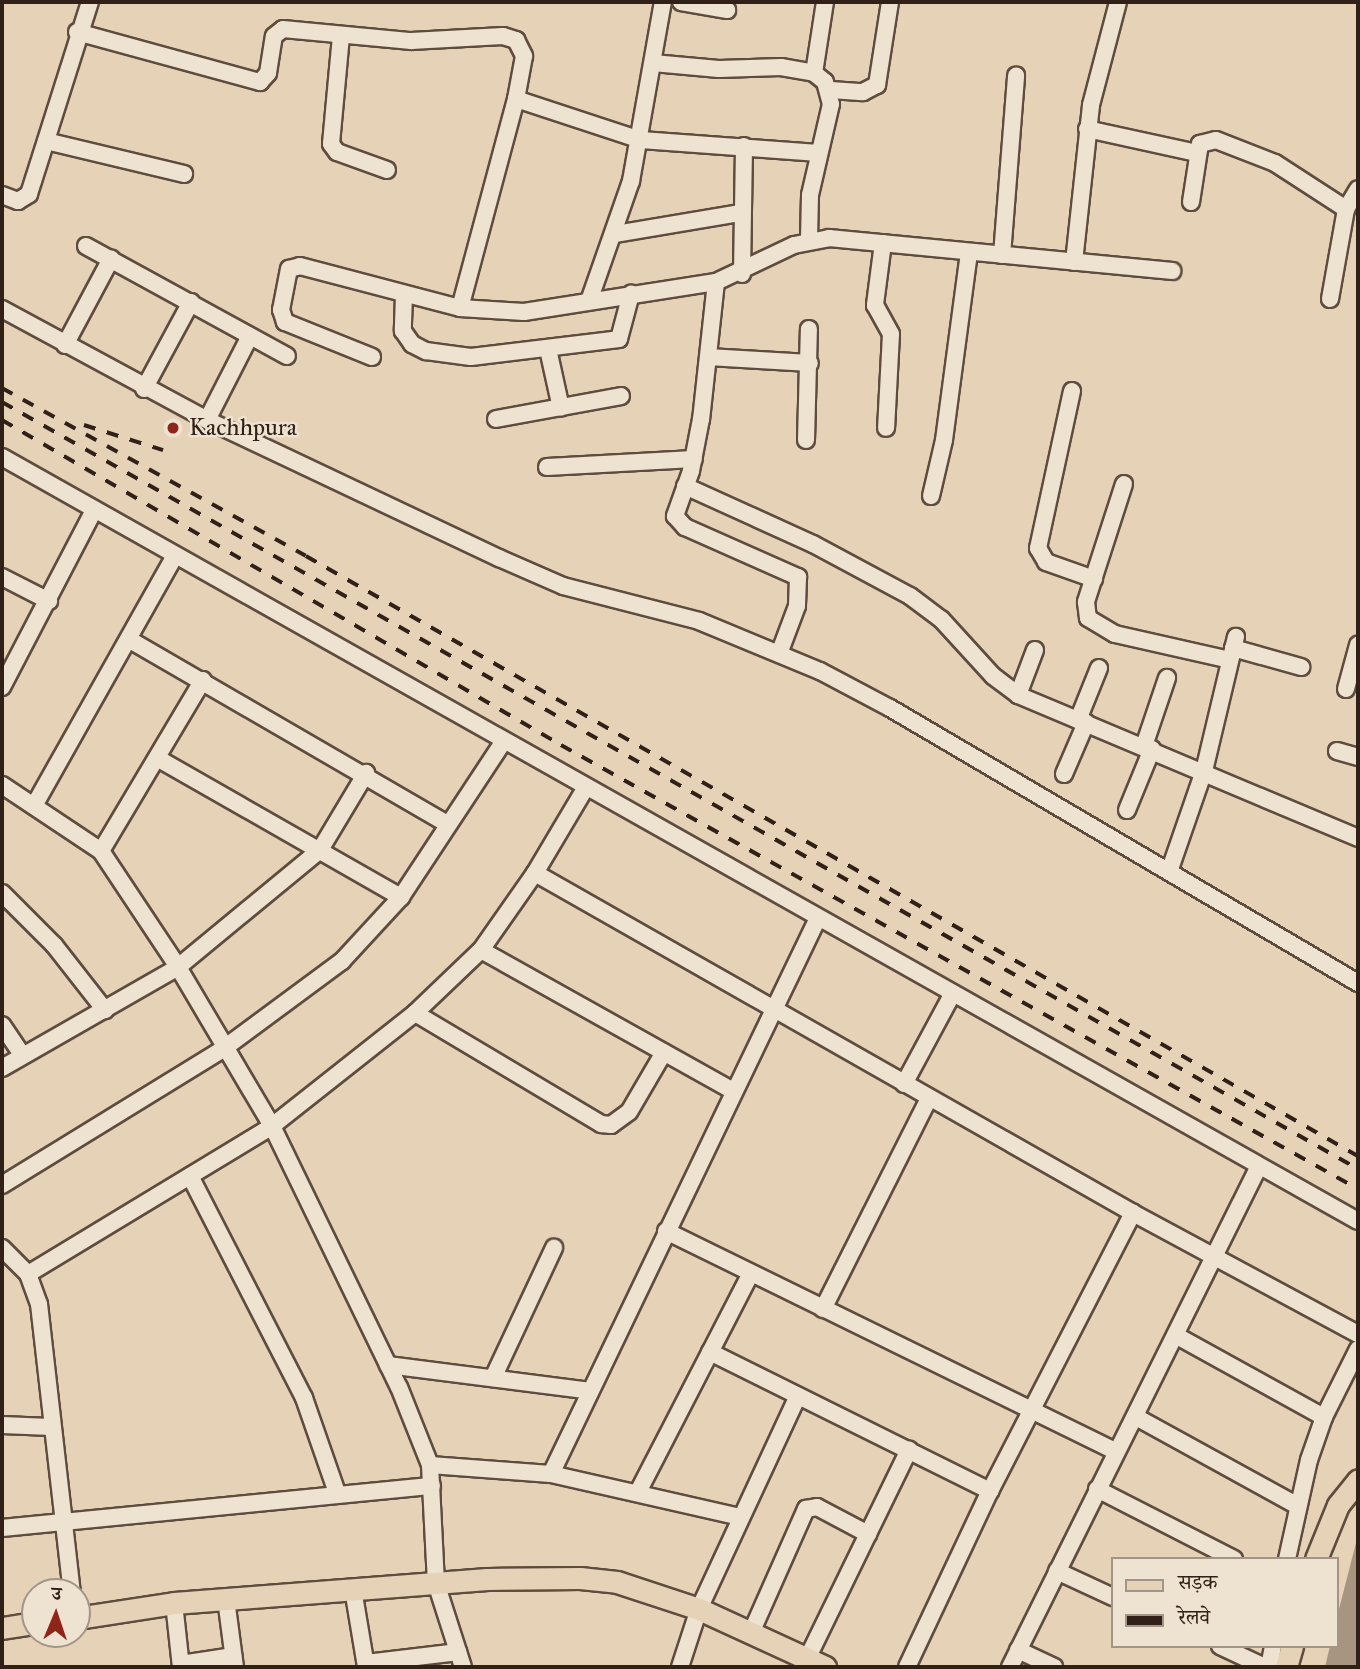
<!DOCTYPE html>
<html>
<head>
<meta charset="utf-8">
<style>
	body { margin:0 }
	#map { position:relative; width:1360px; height:1669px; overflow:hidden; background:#e5d2b7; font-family:"IM FELL Great Primer","Noto Serif Devanagari",serif }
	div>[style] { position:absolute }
	.water>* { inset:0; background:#a89581 }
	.roads { filter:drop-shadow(2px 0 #5e4c3f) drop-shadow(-2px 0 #5e4c3f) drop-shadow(0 2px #5e4c3f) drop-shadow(0 -2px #5e4c3f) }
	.minor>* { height:16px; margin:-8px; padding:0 8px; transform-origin:8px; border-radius:8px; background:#eee2d0 }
	.major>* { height:21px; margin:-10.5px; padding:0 10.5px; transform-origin:10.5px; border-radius:10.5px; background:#e5d2b7 }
	.rail>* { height:3.5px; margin-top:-1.75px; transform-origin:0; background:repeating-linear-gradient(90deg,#312017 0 12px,transparent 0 24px) }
	.dots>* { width:19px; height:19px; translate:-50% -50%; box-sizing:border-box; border:4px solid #eee2d0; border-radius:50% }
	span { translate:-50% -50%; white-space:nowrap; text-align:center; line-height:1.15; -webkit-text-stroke:5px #eee2d0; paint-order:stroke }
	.poi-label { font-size:24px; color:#312017 }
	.left { translate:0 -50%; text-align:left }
	.frame { position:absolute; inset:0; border:4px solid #312017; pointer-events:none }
	.legend { position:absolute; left:1111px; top:1557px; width:228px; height:91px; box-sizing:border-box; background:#eee2d0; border:2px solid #a29486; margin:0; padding:9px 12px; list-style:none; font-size:21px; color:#312017 }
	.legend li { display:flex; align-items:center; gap:14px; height:35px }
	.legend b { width:35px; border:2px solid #a29486 }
	.north { position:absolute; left:21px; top:1578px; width:70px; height:70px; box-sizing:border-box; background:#eee2d0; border:2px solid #a29486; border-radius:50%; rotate:2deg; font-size:19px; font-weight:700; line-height:28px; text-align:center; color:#312017 }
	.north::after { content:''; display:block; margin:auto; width:24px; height:32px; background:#8f2418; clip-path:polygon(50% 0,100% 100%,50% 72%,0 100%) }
</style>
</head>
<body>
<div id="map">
	<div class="water">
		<i style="clip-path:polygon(1358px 1535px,1358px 1667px,1325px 1667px,1330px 1646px,1337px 1646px,1337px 1617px)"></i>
	</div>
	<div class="roads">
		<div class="minor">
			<i style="left:681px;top:2px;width:47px;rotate:9.9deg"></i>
			<i style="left:77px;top:32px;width:190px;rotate:15.3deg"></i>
			<i style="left:260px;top:82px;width:12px;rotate:-48deg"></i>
			<i style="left:268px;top:73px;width:37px;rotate:-81deg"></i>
			<i style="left:274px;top:36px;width:11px;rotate:-38deg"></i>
			<i style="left:283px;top:29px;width:129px;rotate:5.4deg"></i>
			<i style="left:411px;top:41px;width:92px;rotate:-3.1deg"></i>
			<i style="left:503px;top:36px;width:14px;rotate:17deg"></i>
			<i style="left:516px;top:40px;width:18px;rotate:63deg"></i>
			<i style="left:524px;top:56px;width:44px;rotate:100.5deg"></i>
			<i style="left:516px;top:99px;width:216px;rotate:105deg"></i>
			<i style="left:341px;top:36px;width:108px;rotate:95.3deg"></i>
			<i style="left:331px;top:144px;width:10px;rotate:53deg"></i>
			<i style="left:337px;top:152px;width:53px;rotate:19.8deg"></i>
			<i style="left:653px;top:63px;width:66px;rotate:5.2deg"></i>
			<i style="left:719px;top:69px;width:62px;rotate:-1.8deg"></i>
			<i style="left:781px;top:67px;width:34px;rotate:10deg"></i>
			<i style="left:814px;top:73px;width:14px;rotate:39deg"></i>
			<i style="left:825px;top:82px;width:23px;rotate:75deg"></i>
			<i style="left:831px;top:104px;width:93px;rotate:103deg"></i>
			<i style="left:810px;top:195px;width:45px;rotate:91.3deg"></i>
			<i style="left:814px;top:73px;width:72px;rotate:-81.2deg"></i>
			<i style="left:831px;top:90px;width:32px;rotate:4deg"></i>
			<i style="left:863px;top:92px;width:16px;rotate:-27deg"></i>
			<i style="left:877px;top:85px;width:84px;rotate:-81.1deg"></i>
			<i style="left:516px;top:99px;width:132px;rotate:18.2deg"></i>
			<i style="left:641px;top:140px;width:178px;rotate:4.2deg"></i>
			<i style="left:1087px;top:129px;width:113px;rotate:12.3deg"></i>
			<i style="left:46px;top:141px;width:142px;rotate:13.4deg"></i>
			<i style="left:2px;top:195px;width:17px;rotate:21deg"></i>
			<i style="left:18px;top:201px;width:13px;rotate:-32deg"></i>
			<i style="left:29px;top:194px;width:201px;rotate:-72.4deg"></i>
			<i style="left:1191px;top:202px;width:59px;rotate:-81.2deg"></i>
			<i style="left:1200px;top:144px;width:16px;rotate:-14deg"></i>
			<i style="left:1216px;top:140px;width:63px;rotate:21.3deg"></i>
			<i style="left:1275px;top:163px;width:85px;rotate:32.9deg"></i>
			<i style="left:615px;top:234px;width:127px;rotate:-9.5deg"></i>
			<i style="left:883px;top:243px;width:63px;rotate:97.4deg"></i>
			<i style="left:875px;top:305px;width:33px;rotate:61deg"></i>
			<i style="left:891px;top:334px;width:94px;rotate:93deg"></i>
			<i style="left:86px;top:246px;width:229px;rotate:28.7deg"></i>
			<i style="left:1002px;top:255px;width:180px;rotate:-85.5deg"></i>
			<i style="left:1074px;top:262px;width:158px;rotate:-83.8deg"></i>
			<i style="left:1091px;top:105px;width:106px;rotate:-75.3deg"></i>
			<i style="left:742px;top:274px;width:128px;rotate:-89.1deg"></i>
			<i style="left:716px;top:282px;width:138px;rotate:96.2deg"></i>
			<i style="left:701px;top:419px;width:53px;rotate:100.9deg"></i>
			<i style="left:691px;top:471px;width:48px;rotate:109.6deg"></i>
			<i style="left:675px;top:516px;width:15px;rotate:48deg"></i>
			<i style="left:685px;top:527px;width:124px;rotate:23.9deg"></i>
			<i style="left:798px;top:577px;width:29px;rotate:92deg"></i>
			<i style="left:797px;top:606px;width:51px;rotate:110.6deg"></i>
			<i style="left:404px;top:295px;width:36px;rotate:92deg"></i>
			<i style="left:403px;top:331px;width:16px;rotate:55deg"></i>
			<i style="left:412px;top:344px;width:16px;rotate:27deg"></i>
			<i style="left:426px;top:351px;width:45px;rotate:7.6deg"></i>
			<i style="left:471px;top:357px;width:149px;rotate:-6.9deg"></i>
			<i style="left:619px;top:339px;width:47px;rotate:-75.1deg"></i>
			<i style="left:1330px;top:299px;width:91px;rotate:-79.9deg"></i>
			<i style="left:1346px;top:209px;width:23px;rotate:-59deg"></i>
			<i style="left:589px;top:301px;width:127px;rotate:-70.7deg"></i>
			<i style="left:631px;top:181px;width:182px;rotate:-79.9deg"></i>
			<i style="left:2px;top:309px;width:233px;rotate:28.4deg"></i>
			<i style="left:207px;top:420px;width:323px;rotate:25.3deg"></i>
			<i style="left:499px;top:558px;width:70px;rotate:23.6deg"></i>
			<i style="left:563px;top:586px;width:140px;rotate:14.4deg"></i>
			<i style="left:699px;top:621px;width:131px;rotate:22.5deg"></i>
			<i style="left:820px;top:671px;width:79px;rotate:27.9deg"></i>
			<i style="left:890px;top:708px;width:543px;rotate:30.44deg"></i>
			<i style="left:65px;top:345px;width:98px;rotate:-61.9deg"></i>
			<i style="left:548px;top:349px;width:60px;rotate:77.6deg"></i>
			<i style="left:372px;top:357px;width:94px;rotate:-158.1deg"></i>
			<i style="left:285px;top:322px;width:13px;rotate:-108deg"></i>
			<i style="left:281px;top:310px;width:42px;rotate:-79deg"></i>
			<i style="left:289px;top:269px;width:11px;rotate:-15deg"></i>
			<i style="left:300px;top:266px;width:165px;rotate:14.7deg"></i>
			<i style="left:460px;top:308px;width:64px;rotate:3.6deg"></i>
			<i style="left:524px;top:312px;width:194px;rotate:-8.9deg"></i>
			<i style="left:716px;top:282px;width:86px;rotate:-25.4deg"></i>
			<i style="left:794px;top:245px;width:36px;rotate:-11deg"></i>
			<i style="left:829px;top:238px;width:345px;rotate:5.5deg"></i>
			<i style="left:708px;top:357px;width:102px;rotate:3.4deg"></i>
			<i style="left:144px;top:389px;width:99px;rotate:-61.6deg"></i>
			<i style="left:1072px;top:391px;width:161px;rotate:102.2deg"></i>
			<i style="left:1038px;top:548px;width:16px;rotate:60deg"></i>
			<i style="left:1046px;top:562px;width:51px;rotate:19.5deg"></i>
			<i style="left:496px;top:419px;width:127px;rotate:-10.4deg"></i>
			<i style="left:207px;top:420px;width:94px;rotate:-62.9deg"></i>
			<i style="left:806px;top:440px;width:111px;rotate:-88.5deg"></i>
			<i style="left:2px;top:457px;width:1556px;rotate:29.4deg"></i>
			<i style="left:547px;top:467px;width:147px;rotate:-3.1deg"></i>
			<i style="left:1124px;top:484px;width:124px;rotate:107.9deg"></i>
			<i style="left:1086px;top:602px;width:16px;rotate:83deg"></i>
			<i style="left:1088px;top:618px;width:31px;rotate:31deg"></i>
			<i style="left:1115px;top:634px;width:118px;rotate:12.7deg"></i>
			<i style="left:685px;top:486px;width:141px;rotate:24.4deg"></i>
			<i style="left:813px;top:544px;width:110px;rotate:28.2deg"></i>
			<i style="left:910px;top:596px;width:39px;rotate:37deg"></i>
			<i style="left:941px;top:619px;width:77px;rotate:47.6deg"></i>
			<i style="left:993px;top:676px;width:31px;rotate:37deg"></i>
			<i style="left:1018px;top:695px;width:369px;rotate:22.8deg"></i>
			<i style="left:931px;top:496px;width:57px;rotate:-76.9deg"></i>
			<i style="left:944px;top:440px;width:189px;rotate:-82.4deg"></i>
			<i style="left:2px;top:577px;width:53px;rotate:27.1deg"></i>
			<i style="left:130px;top:640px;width:367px;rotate:30.1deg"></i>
			<i style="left:1233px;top:648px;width:71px;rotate:15.6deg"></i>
			<i style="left:2px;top:687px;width:199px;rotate:-62.5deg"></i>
			<i style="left:1346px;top:689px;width:46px;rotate:-74.7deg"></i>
			<i style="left:1018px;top:695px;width:48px;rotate:-69.3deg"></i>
			<i style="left:1078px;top:720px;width:56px;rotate:-68deg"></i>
			<i style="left:1144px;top:746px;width:72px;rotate:-71.3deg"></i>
			<i style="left:1337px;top:751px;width:22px;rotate:16deg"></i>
			<i style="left:157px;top:758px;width:281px;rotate:29.7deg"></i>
			<i style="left:1064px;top:774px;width:56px;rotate:-66.7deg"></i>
			<i style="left:2px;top:785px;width:119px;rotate:33.7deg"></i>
			<i style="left:101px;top:851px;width:139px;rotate:56.4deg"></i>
			<i style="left:178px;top:967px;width:185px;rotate:59.4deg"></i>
			<i style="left:272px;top:1126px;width:290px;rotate:64.1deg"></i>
			<i style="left:399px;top:1387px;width:84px;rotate:68.3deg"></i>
			<i style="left:430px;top:1465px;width:118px;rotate:87.1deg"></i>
			<i style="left:436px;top:1583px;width:88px;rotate:72.2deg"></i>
			<i style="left:35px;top:804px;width:285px;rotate:-60.6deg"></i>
			<i style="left:1127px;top:810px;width:66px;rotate:-67.7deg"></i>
			<i style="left:101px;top:851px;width:199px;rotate:-59.2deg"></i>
			<i style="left:1169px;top:872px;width:107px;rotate:-70.9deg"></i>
			<i style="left:1204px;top:771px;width:138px;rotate:-76.6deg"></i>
			<i style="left:535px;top:873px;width:688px;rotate:29.62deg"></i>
			<i style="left:1133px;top:1213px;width:255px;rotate:28.3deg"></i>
			<i style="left:2px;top:893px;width:74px;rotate:45deg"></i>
			<i style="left:54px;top:945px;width:83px;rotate:51.9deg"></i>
			<i style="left:481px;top:950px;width:289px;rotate:29.2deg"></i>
			<i style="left:415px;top:1013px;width:217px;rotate:30.8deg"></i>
			<i style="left:601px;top:1124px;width:10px;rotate:6deg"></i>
			<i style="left:611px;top:1125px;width:22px;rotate:-36deg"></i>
			<i style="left:629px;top:1112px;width:69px;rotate:-59.7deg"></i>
			<i style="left:2px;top:1025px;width:36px;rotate:56deg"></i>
			<i style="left:2px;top:1068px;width:203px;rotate:-29.8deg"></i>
			<i style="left:178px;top:967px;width:184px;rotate:-39.5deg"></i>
			<i style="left:320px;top:850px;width:90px;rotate:-59.1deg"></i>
			<i style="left:904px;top:1084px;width:103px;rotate:-61.7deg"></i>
			<i style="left:190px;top:1176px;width:250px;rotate:62.8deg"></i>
			<i style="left:304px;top:1398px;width:101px;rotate:70.8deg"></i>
			<i style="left:2px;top:1185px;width:259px;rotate:-31.6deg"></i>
			<i style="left:223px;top:1049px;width:148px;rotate:-36.5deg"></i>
			<i style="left:342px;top:961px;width:87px;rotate:-47.3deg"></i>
			<i style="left:401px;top:897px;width:187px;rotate:-56.6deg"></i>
			<i style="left:666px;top:1231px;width:500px;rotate:26.1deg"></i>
			<i style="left:2px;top:1248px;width:37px;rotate:45deg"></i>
			<i style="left:28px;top:1274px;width:32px;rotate:70deg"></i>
			<i style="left:39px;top:1304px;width:290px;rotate:83.5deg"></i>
			<i style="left:28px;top:1274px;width:285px;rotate:-31.2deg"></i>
			<i style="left:272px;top:1126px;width:182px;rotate:-38.3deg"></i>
			<i style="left:415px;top:1013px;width:91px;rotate:-43.7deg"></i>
			<i style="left:481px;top:950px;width:94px;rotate:-55deg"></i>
			<i style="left:535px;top:873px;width:100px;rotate:-59.3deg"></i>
			<i style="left:823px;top:1309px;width:236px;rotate:-63.3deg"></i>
			<i style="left:1177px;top:1336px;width:168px;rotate:28.9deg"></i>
			<i style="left:710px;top:1352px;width:313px;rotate:26.4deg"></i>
			<i style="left:388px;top:1365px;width:204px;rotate:7.3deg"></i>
			<i style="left:493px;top:1378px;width:144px;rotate:-64.9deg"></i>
			<i style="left:1136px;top:1417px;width:185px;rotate:28.8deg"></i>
			<i style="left:2px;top:1425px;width:49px;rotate:2.3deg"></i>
			<i style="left:430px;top:1465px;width:121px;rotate:4.3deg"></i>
			<i style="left:551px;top:1474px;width:194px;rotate:12.8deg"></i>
			<i style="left:551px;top:1474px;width:617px;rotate:-64.35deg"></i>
			<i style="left:1097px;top:1489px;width:154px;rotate:27.1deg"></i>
			<i style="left:638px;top:1492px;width:246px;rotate:-62.7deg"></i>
			<i style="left:2px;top:1528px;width:432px;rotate:-5.6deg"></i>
			<i style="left:1287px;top:1559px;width:101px;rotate:-77.5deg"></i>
			<i style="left:1309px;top:1460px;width:46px;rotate:-70.8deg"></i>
			<i style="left:1324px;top:1417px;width:76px;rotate:-63.4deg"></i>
			<i style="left:1057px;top:1571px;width:62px;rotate:24.9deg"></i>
			<i style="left:353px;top:1589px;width:79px;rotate:80.5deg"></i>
			<i style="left:226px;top:1599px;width:69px;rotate:82.5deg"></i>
			<i style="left:174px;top:1603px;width:64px;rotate:83.8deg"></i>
			<i style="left:751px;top:1633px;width:136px;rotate:-66.1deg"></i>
			<i style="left:806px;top:1509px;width:11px;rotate:-10deg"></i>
			<i style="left:817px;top:1507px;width:58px;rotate:27.9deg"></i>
			<i style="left:1220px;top:1646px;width:50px;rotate:25deg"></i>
			<i style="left:1018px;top:1650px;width:40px;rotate:25deg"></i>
			<i style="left:807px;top:1659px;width:233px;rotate:-64deg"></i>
			<i style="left:366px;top:1663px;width:93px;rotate:-6.8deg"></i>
			<i style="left:181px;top:1664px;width:53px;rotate:-8.7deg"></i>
			<i style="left:680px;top:1667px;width:61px;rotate:-71.9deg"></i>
			<i style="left:699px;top:1609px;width:233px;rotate:-65.1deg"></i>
			<i style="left:907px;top:1667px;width:195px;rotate:-64.8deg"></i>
			<i style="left:990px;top:1491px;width:313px;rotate:-62.8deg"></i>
			<i style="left:1010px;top:1667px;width:559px;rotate:-63.57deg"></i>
			<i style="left:1269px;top:1667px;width:21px;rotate:-79deg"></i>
		</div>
		<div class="major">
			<i style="left:1316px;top:1559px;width:58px;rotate:-67.8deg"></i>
			<i style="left:1338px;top:1505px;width:32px;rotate:-51deg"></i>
			<i style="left:77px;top:1618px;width:98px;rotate:-8.8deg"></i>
			<i style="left:174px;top:1603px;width:314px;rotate:-4.4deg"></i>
			<i style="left:487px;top:1579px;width:93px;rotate:-0.6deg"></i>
			<i style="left:580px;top:1578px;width:37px;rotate:6deg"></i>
			<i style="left:617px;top:1582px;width:86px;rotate:18.2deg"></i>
			<i style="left:699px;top:1609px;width:139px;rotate:24.7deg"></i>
			<i style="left:2px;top:1628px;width:33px;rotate:-9deg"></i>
			<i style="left:1286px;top:1667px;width:22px;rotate:-74deg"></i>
		</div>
	</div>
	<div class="rail">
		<i style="left:2px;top:388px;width:347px;rotate:28.9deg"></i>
		<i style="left:306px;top:556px;width:1211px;rotate:29.7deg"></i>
		<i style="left:2px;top:402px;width:1558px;rotate:29.49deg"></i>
		<i style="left:2px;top:420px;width:647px;rotate:30.17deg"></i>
		<i style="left:561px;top:745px;width:912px;rotate:29.12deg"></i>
		<i style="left:84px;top:425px;width:83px;rotate:17.6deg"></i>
	</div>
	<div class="dots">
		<i style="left:173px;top:428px;background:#8f2418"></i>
	</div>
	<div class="poi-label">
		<span class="left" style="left:189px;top:428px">Kachhpura</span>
	</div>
	<div class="frame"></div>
	<ul class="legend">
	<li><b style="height:9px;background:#e5d2b7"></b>सड़क</li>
	<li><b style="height:9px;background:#312017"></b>रेलवे</li>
	</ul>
	<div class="north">उ</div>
</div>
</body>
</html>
